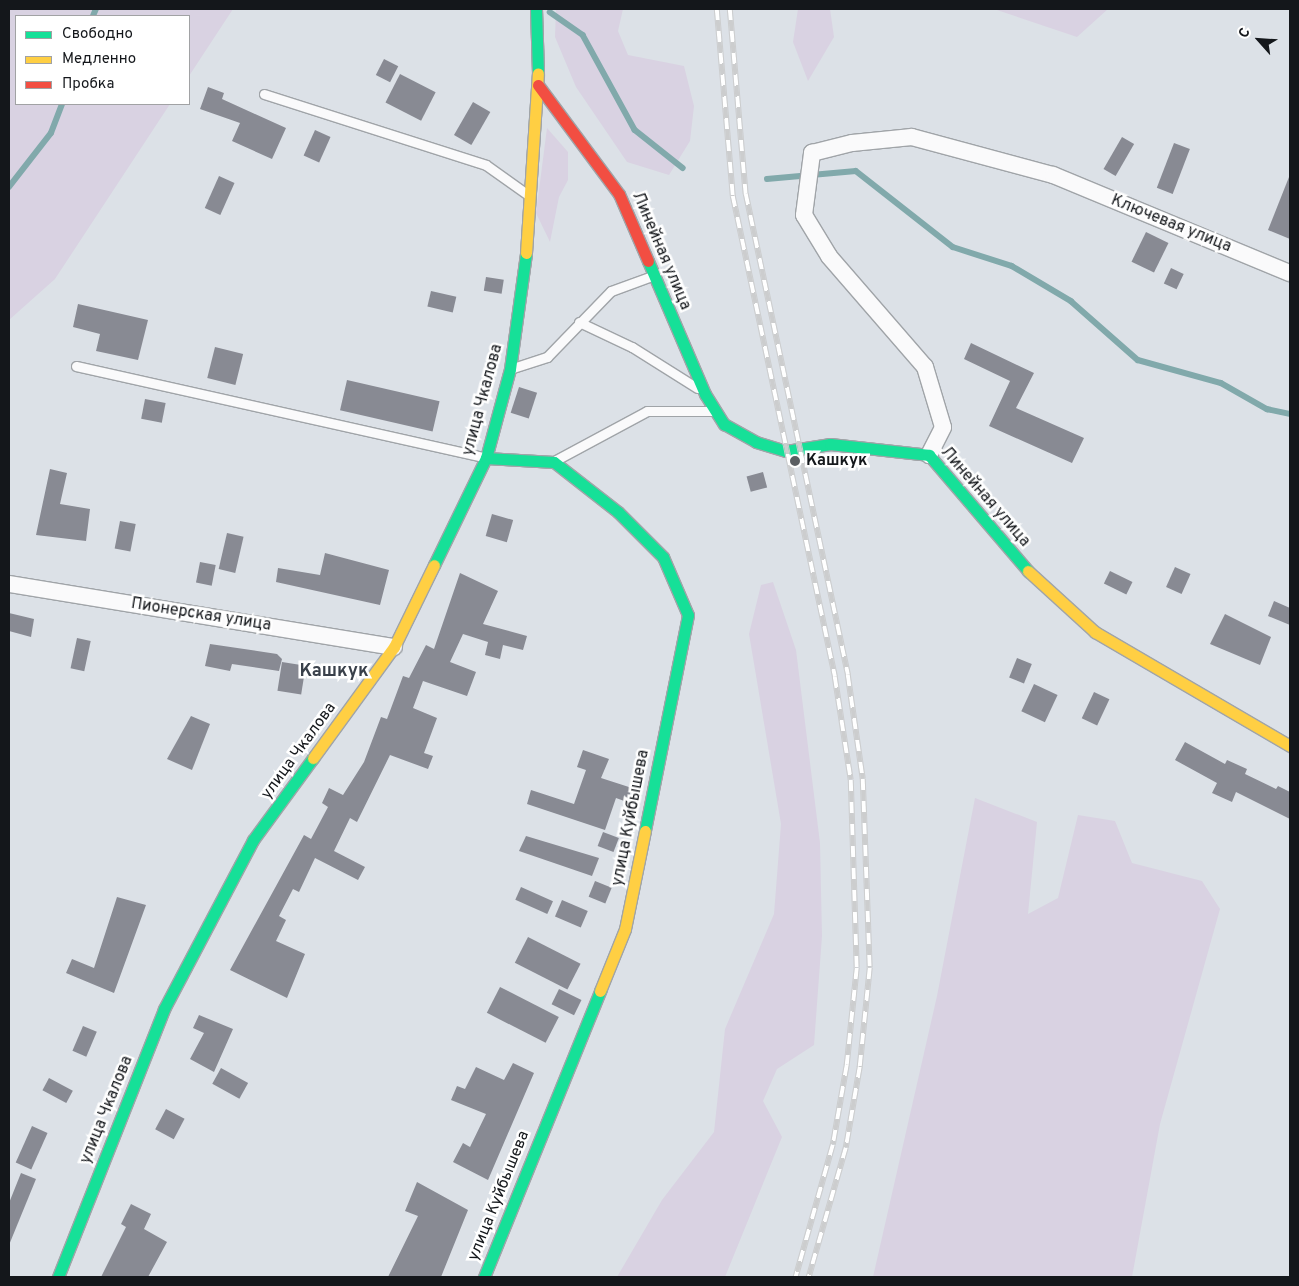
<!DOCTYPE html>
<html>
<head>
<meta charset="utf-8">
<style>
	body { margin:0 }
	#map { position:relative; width:1299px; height:1286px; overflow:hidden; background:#dce1e7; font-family:Overpass,sans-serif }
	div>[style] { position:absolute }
	.green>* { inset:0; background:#d9d2e2 }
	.stream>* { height:5.5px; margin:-2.75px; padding:0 2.75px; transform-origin:2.75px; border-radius:2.75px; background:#81a9ab }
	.building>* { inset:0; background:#888a93; transform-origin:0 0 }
	.roads { filter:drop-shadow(1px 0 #a0a4a8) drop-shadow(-1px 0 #a0a4a8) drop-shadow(0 1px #a0a4a8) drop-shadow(0 -1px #a0a4a8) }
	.lane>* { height:9px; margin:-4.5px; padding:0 4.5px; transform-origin:4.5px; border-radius:4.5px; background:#fafafb }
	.street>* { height:16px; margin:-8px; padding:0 8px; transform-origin:8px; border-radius:8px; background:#fafafb }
	.fast>* { height:11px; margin:-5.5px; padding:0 5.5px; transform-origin:5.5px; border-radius:5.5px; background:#16e098 }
	.slow>* { height:11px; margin:-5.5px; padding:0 5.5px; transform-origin:5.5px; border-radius:5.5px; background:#ffcf43 }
	.jam>* { height:11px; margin:-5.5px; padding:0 5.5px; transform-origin:5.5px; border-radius:5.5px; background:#f24e42 }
	.rail>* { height:5.5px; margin-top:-2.75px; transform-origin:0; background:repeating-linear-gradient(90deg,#fff 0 11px,#cccdce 0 22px); box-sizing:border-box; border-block:1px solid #cccdce }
	.dots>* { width:14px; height:14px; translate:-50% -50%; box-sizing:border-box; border:2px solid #fff; border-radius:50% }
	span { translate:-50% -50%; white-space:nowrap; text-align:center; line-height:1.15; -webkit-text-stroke:5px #fff; paint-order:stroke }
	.street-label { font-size:16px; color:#14171b }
	.poi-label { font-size:16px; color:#14171b; font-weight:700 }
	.left { translate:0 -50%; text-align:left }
	.neighbourhood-label { font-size:18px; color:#39404a; font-weight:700 }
	.frame { position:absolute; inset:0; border:10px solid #14171b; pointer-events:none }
	.legend { position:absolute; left:15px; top:15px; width:175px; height:90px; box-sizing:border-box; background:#fff; border:1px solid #a1a2a4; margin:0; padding:6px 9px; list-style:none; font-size:15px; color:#14171b }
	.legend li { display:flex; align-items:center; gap:10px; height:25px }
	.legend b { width:25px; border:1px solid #a1a2a4 }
	.north { position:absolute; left:1234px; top:15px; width:50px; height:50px; -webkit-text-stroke:4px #fff; paint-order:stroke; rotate:296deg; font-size:14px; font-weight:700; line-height:20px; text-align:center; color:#14171b }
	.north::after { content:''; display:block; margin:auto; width:18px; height:22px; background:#14171b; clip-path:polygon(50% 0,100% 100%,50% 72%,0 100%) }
</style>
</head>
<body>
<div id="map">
	<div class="green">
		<i style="clip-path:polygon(9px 9px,233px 9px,189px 76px,189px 16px,16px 16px,16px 104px,170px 104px,55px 279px,9px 320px)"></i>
		<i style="clip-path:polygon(556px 9px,623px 9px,618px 31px,628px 55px,684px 66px,694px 106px,690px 141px,669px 175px,627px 162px,576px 87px,555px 37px)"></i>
		<i style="clip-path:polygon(798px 9px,830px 9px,834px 37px,808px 81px,793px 42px)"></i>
		<i style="clip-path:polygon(994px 9px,1108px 9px,1077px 37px)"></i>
		<i style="clip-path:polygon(547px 128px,568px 152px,568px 180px,559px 197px,550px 242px,536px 213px)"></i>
		<i style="clip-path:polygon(773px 582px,796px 650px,820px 843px,822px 936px,814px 1045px,777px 1069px,763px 1101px,782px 1137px,725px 1277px,617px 1277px,662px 1200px,714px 1132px,725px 1029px,774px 914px,781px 824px,749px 634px,761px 585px)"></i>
		<i style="clip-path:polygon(975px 798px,1037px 822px,1028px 914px,1058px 898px,1078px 815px,1115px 821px,1132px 863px,1202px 881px,1220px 909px,1160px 1124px,1132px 1277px,873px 1277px,937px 996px)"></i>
	</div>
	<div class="stream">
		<i style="left:550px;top:12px;width:40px;rotate:34.9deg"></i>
		<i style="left:583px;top:35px;width:108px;rotate:61.3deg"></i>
		<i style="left:635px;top:130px;width:61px;rotate:38.4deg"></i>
		<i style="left:93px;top:16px;width:8px;rotate:-67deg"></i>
		<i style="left:767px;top:179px;width:89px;rotate:-5.1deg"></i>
		<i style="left:856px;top:171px;width:123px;rotate:38.1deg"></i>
		<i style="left:953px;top:247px;width:62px;rotate:17.9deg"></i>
		<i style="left:1012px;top:266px;width:69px;rotate:30.7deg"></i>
		<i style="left:1071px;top:301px;width:89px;rotate:41.4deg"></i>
		<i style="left:1138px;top:360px;width:86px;rotate:15.5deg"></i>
		<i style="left:1221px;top:383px;width:53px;rotate:29.5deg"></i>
		<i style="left:1267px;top:409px;width:24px;rotate:12deg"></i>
		<i style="left:9px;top:187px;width:68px;rotate:-52.1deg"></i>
		<i style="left:51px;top:133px;width:31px;rotate:-69deg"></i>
	</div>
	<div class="building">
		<i style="left:384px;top:59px;width:16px;height:18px;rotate:27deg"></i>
		<i style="left:400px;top:74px;width:40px;height:32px;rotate:27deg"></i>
		<i style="clip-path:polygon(208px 87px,224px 93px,222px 99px,286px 128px,272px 159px,232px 141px,240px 123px,200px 109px)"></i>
		<i style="left:473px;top:102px;width:20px;height:38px;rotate:30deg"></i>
		<i style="left:315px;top:130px;width:17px;height:28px;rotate:24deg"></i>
		<i style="left:1122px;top:137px;width:14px;height:37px;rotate:30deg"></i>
		<i style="left:1174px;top:143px;width:17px;height:48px;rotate:21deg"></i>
		<i style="left:219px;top:176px;width:17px;height:35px;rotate:24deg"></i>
		<i style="clip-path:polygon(1289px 177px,1290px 177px,1290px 239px,1268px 230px)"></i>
		<i style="left:1146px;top:232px;width:25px;height:33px;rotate:26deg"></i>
		<i style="left:1171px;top:268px;width:14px;height:17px;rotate:25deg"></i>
		<i style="left:486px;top:277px;width:18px;height:14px;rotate:9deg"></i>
		<i style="left:431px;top:291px;width:26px;height:16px;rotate:13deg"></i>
		<i style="clip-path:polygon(78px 304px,148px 320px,138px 360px,96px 351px,100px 334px,73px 327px)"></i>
		<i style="clip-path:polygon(971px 343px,1034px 373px,1016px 408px,1084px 438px,1072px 463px,989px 426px,1010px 381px,964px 359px)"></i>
		<i style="left:215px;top:347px;width:29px;height:32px;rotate:14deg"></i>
		<i style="left:347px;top:380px;width:95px;height:31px;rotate:13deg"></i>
		<i style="left:519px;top:387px;width:19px;height:27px;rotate:18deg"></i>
		<i style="left:145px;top:399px;width:21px;height:20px;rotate:11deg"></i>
		<i style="clip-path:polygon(50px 469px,67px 473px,60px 504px,90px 509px,86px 541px,36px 535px)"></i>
		<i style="left:763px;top:472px;width:16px;height:17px;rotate:75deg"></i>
		<i style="left:492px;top:514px;width:22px;height:23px;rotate:16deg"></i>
		<i style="left:120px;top:521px;width:16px;height:28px;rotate:11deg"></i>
		<i style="left:227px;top:533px;width:17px;height:37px;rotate:13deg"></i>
		<i style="clip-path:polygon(325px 553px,389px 570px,380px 605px,276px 582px,278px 568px,320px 575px)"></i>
		<i style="left:200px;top:562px;width:16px;height:21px;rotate:11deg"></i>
		<i style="left:1175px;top:567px;width:17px;height:22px;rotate:24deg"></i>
		<i style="left:1110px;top:571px;width:25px;height:14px;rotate:26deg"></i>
		<i style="clip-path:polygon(460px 573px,498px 591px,483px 624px,527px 636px,523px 650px,503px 645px,500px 659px,485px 655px,488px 642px,463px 634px,450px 662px,476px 672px,467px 696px,423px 681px,413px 708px,437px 718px,424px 753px,433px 756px,428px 769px,390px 755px,357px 822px,350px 818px,334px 851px,365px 867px,358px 880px,315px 858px,299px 892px,293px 889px,279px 916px,286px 920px,276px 941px,305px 954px,287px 998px,230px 970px,304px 835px,311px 839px,328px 807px,322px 803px,329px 788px,343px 795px,364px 762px,381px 717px,387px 719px,403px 676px,409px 678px,426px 645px,434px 649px)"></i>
		<i style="clip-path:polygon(1274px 601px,1290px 608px,1290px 625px,1268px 616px)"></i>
		<i style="clip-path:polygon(9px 613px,34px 619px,31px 637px,9px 631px)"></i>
		<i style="clip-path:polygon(1225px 614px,1271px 637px,1260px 665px,1210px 644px)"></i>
		<i style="left:77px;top:638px;width:14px;height:31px;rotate:12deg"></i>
		<i style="clip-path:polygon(210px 644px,277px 654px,282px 659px,279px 671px,232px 664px,230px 671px,205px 666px)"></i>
		<i style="left:1017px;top:658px;width:16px;height:21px;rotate:22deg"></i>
		<i style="left:282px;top:662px;width:24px;height:29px;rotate:9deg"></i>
		<i style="left:1034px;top:684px;width:26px;height:30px;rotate:25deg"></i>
		<i style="left:1094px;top:692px;width:17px;height:29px;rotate:25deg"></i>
		<i style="clip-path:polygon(191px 716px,210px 724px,192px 770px,167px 759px)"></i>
		<i style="clip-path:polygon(1185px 742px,1225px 764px,1227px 760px,1247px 769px,1245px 774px,1276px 789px,1278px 786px,1290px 792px,1290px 819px,1236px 792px,1232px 802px,1212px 793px,1217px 783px,1175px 760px)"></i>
		<i style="clip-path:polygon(583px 750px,609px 759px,601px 778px,632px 788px,627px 802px,616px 798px,605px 830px,527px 804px,531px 790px,574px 804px,586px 770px,577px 767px)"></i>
		<i style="left:603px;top:832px;width:17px;height:15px;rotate:21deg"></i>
		<i style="clip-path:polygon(526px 836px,599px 858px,592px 876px,519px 851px)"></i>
		<i style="left:595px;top:881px;width:18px;height:17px;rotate:22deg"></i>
		<i style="left:521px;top:887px;width:35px;height:14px;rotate:24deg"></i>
		<i style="clip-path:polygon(117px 897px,146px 905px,114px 993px,66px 973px,72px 959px,94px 968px)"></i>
		<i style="left:562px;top:900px;width:28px;height:18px;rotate:23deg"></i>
		<i style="left:528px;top:937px;width:59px;height:29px;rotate:27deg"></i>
		<i style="left:500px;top:987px;width:66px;height:29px;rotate:27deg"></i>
		<i style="left:559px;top:989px;width:25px;height:17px;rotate:26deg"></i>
		<i style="clip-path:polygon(199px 1015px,233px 1029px,214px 1072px,190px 1059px,204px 1033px,193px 1028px)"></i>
		<i style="left:83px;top:1026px;width:15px;height:27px;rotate:23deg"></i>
		<i style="clip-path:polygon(513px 1063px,534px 1073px,488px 1180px,453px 1162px,463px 1143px,470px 1147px,486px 1114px,451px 1100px,457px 1086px,465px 1089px,476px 1067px,504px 1080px)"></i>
		<i style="left:221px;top:1068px;width:31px;height:18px;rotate:29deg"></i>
		<i style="left:49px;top:1078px;width:27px;height:14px;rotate:28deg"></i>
		<i style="left:166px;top:1109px;width:21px;height:23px;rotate:28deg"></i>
		<i style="left:32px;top:1126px;width:17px;height:40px;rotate:24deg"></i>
		<i style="clip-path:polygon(21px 1173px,36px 1179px,9px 1245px,9px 1203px)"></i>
		<i style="clip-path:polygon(417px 1182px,468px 1210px,441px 1277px,388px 1277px,418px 1216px,405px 1211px)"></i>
		<i style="clip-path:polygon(131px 1204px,151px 1214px,144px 1229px,167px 1242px,148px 1277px,101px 1277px,126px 1227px,121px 1224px)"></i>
	</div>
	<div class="roads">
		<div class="lane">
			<i style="left:264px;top:94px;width:233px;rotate:17.7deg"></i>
			<i style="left:486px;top:165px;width:52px;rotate:35.5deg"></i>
			<i style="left:579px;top:322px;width:59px;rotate:25.3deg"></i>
			<i style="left:632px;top:347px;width:77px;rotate:32.2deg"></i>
			<i style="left:76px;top:366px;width:420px;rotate:12.6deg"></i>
			<i style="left:513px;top:368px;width:36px;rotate:-18deg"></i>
			<i style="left:547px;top:357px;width:92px;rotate:-45.9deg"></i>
			<i style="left:611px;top:291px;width:44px;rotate:-20.1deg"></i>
			<i style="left:556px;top:460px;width:103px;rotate:-28.3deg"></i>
			<i style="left:647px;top:411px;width:66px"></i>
		</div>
		<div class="street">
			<i style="left:929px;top:455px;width:31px;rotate:-63deg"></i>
			<i style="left:943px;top:427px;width:63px;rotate:-106.7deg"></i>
			<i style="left:925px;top:367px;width:147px;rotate:-130.9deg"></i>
			<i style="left:829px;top:256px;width:48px;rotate:-121.4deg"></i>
			<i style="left:804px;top:215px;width:63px;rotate:-82.6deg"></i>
			<i style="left:812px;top:153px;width:41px;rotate:-14deg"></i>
			<i style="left:852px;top:143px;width:60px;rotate:-5.7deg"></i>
			<i style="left:912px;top:137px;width:146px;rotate:15.1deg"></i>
			<i style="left:1053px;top:175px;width:256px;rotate:22.5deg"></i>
			<i style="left:9px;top:584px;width:390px;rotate:9.3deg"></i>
		</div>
		<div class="fast">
			<i style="left:536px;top:9px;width:64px;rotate:88.2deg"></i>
			<i style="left:648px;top:261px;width:145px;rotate:66.8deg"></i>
			<i style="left:705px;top:394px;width:36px;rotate:58deg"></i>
			<i style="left:724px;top:424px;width:37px;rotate:29deg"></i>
			<i style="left:756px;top:442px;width:31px;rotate:17deg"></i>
			<i style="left:786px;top:451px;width:45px;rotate:-9deg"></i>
			<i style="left:830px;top:444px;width:100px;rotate:6.3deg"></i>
			<i style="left:929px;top:455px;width:153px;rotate:49.5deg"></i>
			<i style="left:486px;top:458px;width:68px;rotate:3.4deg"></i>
			<i style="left:554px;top:462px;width:81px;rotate:38deg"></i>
			<i style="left:618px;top:512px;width:64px;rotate:45deg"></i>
			<i style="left:663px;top:557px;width:63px;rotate:66.7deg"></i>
			<i style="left:688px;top:615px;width:220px;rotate:101.3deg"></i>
			<i style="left:434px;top:565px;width:119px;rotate:-64.1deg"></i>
			<i style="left:486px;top:458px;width:92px;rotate:-74.9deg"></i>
			<i style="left:510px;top:369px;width:117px;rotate:-82.1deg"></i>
			<i style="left:58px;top:1277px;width:288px;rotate:-68.4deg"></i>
			<i style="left:164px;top:1009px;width:191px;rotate:-62.2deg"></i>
			<i style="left:253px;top:840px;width:102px;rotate:-53.8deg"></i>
			<i style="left:484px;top:1277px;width:309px;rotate:-67.9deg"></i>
		</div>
		<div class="slow">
			<i style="left:526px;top:253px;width:180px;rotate:-86.2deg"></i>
			<i style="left:1028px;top:571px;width:91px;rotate:42.3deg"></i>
			<i style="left:1095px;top:632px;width:226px;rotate:30.3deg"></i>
			<i style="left:313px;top:758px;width:137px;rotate:-53.9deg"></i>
			<i style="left:394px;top:647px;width:91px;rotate:-64deg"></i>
			<i style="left:600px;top:991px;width:67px;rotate:-68deg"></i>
			<i style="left:625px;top:929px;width:100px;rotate:-78.5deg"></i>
		</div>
		<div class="jam">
			<i style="left:538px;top:85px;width:136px;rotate:53.4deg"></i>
			<i style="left:619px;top:194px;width:73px;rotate:66.6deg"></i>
		</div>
	</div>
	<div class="rail">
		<i style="left:717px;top:9px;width:188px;rotate:85.1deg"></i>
		<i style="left:733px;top:196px;width:492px;rotate:78deg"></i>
		<i style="left:835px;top:677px;width:104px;rotate:81.2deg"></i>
		<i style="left:851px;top:780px;width:188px;rotate:88.2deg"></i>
		<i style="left:857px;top:968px;width:98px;rotate:95.9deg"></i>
		<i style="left:847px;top:1065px;width:81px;rotate:99.9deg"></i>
		<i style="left:833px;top:1145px;width:137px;rotate:105.7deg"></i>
		<i style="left:730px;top:9px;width:186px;rotate:85.1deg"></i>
		<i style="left:746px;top:194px;width:492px;rotate:78deg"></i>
		<i style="left:848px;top:675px;width:105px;rotate:81.8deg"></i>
		<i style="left:863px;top:779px;width:189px;rotate:87.9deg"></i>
		<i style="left:870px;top:968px;width:100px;rotate:95.8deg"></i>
		<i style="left:860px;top:1067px;width:82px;rotate:99.8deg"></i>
		<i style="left:846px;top:1148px;width:134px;rotate:106deg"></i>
	</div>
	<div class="dots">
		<i style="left:795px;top:461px;background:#5a5e62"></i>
	</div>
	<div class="street-label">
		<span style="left:1171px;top:224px;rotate:22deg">Ключевая улица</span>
		<span style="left:661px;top:251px;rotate:67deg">Линейная улица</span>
		<span style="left:483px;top:400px;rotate:-75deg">улица Чкалова</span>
		<span style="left:985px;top:497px;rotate:49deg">Линейная улица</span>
		<span style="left:201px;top:615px;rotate:9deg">Пионерская улица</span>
		<span style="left:299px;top:751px;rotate:-54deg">улица Чкалова</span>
		<span style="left:631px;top:818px;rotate:-79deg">улица Куйбышева</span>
		<span style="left:107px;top:1110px;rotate:-68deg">улица Чкалова</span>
		<span style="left:499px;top:1196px;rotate:-68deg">улица Куйбышева</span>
	</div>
	<div class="poi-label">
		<span class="left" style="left:806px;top:461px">Кашкук</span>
	</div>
	<div class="neighbourhood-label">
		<span style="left:334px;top:672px">Кашкук</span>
	</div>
	<div class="frame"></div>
	<ul class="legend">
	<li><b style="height:6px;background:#16e098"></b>Свободно</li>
	<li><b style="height:6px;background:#ffcf43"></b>Медленно</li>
	<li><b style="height:6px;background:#f24e42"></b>Пробка</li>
	</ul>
	<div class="north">С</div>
</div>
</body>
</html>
